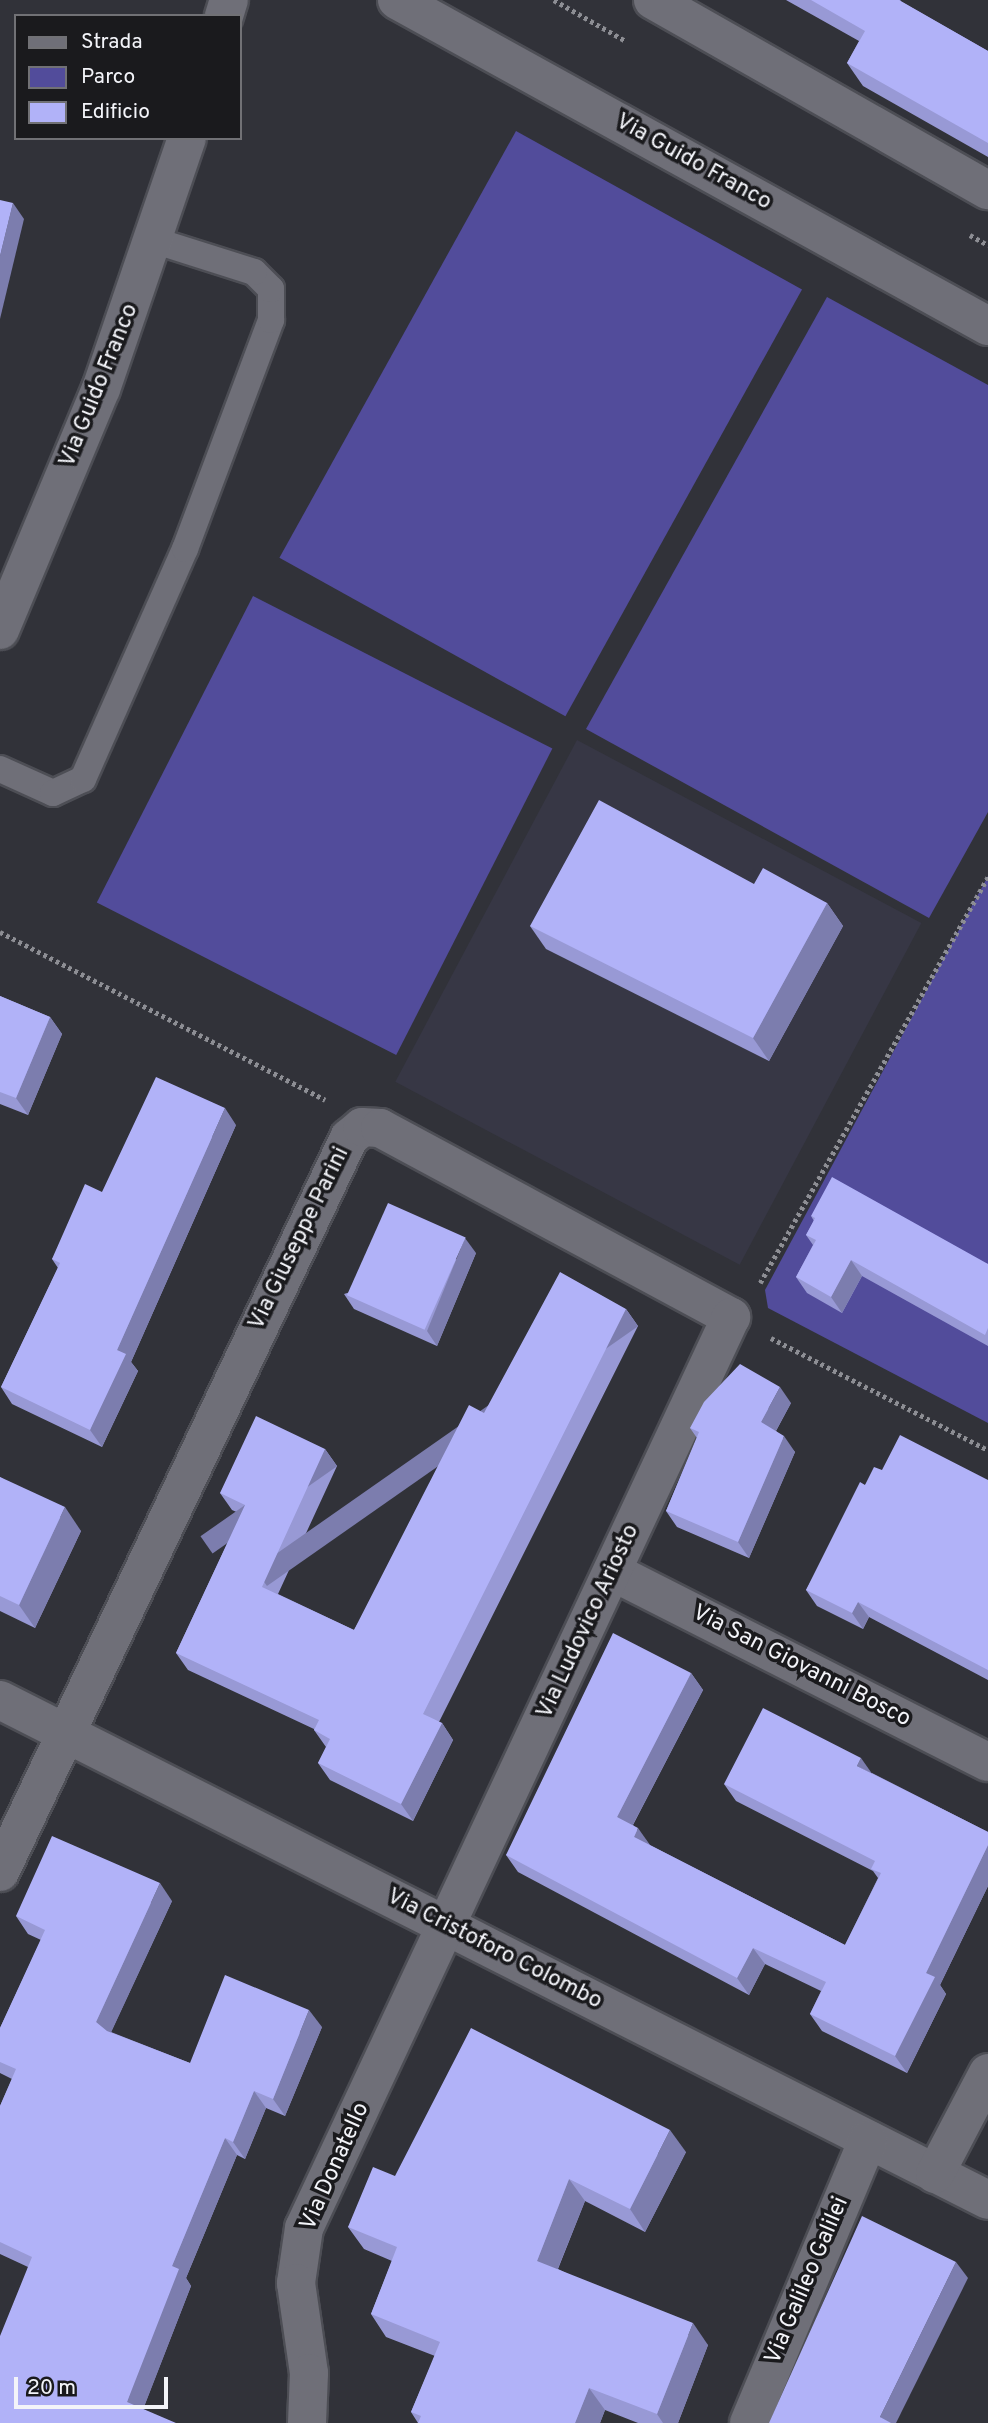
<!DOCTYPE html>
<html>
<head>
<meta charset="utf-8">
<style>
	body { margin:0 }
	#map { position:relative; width:988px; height:2423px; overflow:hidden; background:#313239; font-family:Overpass,sans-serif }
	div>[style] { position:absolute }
	.built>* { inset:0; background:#373745; transform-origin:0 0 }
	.green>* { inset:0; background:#524c9b; transform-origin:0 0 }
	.path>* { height:4.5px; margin-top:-2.25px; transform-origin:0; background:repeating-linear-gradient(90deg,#8d8e94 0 3.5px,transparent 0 7px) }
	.roads { filter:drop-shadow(2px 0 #4d4e55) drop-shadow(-2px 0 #4d4e55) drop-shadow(0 2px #4d4e55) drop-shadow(0 -2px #4d4e55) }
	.lane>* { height:26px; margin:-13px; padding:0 13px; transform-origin:13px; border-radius:13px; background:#6f6f78 }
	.street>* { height:38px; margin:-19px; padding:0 19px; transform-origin:19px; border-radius:19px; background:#6f6f78 }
	.secondary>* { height:38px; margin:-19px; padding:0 19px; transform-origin:19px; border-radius:19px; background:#6f6f78 }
	.wall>* { inset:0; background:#9899d5 }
	.shaded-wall>* { inset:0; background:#7c7dae; transform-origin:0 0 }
	.building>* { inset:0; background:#b1b2f8; transform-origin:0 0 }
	span { translate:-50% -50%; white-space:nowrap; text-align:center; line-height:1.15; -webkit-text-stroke:7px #1a1a1d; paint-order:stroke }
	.street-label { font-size:23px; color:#f3f4f9 }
	.legend { position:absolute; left:14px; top:14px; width:228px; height:126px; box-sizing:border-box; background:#1a1a1d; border:2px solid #717175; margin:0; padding:9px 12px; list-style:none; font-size:21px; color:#f3f4f9 }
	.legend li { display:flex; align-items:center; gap:14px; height:35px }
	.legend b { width:35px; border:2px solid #717175 }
	.scale { position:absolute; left:14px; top:2377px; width:154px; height:32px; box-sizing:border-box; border:4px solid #f3f4f9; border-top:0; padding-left:9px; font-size:21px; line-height:24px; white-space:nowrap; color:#f3f4f9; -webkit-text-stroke:5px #1a1a1d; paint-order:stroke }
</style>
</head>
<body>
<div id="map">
	<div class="built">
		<i style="left:577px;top:740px;width:390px;height:387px;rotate:28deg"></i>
	</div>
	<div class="green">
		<i style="left:516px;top:131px;width:327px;height:488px;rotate:29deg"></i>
		<i style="clip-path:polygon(827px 297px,988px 385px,988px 812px,929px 918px,586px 729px)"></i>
		<i style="left:253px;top:596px;width:336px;height:344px;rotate:27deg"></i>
		<i style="clip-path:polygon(988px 876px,988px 1423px,768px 1308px,765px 1290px)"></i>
	</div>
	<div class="path">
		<i style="left:554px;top:0;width:81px;rotate:29.7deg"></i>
		<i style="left:970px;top:235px;width:21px;rotate:29deg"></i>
		<i style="left:0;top:932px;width:366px;rotate:27.3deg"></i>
		<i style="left:760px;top:1283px;width:467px;rotate:-60.7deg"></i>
		<i style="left:771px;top:1338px;width:244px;rotate:27.3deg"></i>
	</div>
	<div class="roads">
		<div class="lane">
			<i style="left:0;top:769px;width:58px;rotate:24.4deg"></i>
			<i style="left:53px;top:793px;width:33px;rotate:-25deg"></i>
			<i style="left:83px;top:779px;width:252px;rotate:-66.1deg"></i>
			<i style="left:185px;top:549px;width:245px;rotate:-69.4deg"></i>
			<i style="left:271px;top:320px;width:31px;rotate:-90deg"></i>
			<i style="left:271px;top:289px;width:24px;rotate:-135deg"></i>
			<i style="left:254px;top:272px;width:103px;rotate:-162.4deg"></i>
		</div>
		<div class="street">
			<i style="left:397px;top:0;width:675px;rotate:28.88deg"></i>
			<i style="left:653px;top:0;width:385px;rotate:29.6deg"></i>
			<i style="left:613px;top:1572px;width:420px;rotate:26.9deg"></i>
			<i style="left:0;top:1700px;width:1107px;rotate:26.84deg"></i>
			<i style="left:0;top:1872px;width:813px;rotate:-64.57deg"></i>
			<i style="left:349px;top:1138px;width:17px;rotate:-40deg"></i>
			<i style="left:362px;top:1127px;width:18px;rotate:3deg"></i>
			<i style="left:380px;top:1128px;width:399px;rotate:28.3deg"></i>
			<i style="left:731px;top:1317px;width:1006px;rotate:115.11deg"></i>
			<i style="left:304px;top:2228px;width:56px;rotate:98.3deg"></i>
			<i style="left:296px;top:2283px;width:91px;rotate:81.8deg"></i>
			<i style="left:309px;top:2373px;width:50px;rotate:92.3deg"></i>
			<i style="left:935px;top:2174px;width:114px;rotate:-62.3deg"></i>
			<i style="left:749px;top:2423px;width:307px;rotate:-67.2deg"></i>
		</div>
		<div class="secondary">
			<i style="left:224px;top:16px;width:17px;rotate:-73deg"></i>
			<i style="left:0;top:630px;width:261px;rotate:-67.3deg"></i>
			<i style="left:101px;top:389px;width:265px;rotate:-71.1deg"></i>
		</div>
	</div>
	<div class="wall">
		<i style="clip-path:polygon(786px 0,901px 0,900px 1px,988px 51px,988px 157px,863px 86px,847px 63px,859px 41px)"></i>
		<i style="clip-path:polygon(754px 884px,827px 903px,843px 926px,769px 1061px,546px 949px,530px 926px)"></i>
		<i style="clip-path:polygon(0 996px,50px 1017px,62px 1034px,28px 1115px,0 1104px)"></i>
		<i style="clip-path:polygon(236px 1125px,131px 1362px,138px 1371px,102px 1447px,12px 1404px,1px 1387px,58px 1268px,52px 1259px,102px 1192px)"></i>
		<i style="clip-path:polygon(811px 1216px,988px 1264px,988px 1346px,862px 1276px,842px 1313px,807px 1293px,796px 1277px,813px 1245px,806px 1235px,814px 1221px)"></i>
		<i style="clip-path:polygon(476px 1253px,437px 1346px,354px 1309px,344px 1294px)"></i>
		<i style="clip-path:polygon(626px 1309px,638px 1326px,439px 1722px,442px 1723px,453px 1740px,413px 1821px,330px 1780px,318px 1763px,326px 1747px,314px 1730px,314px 1729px,188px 1670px,176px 1653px,241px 1514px,232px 1510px,220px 1493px,325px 1449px,337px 1466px,278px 1594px,354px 1630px,484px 1413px)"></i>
		<i style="clip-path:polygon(791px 1403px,776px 1431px,795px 1452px,749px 1558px,677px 1527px,666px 1511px,697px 1438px,690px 1428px)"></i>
		<i style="clip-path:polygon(882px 1470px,988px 1480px,988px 1680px,869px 1617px,863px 1629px,817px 1606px,806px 1590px,865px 1485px)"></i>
		<i style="clip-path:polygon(0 1477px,81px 1531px,35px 1628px,0 1611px)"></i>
		<i style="clip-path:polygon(691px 1673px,703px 1690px,633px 1825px,650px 1845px,845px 1945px,878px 1878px,873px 1871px,736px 1801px,724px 1784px,872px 1773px,988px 1832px,988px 1886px,940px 1985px,946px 1994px,907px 2073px,822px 2031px,810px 2014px,821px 1991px,765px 1964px,749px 1995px,518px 1872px,506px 1855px)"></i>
		<i style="clip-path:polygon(172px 1901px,111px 2032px,190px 2063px,322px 2027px,285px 2116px,266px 2108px,245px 2159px,237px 2155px,186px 2278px,191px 2286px,143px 2409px,0 2423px,28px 2267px,0 2254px,0 2106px,12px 2079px,0 2073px,0 2028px,41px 1940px,28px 1934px,16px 1916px)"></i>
		<i style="clip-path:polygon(686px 2152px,645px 2232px,585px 2201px,558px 2269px,708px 2345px,678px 2423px,638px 2423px,605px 2410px,600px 2423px,418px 2423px,411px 2412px,435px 2356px,386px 2337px,371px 2314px,392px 2261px,364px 2249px,348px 2227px,395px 2176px)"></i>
	</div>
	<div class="shaded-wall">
		<i style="clip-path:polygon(13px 203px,24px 219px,0 319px,0 256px)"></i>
		<i style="clip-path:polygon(827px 903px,843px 926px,769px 1061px,753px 1038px)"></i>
		<i style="clip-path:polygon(50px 1017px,62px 1034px,28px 1115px,16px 1098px)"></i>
		<i style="clip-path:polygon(225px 1108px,236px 1125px,131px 1362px,138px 1371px,102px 1447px,90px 1430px,117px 1350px)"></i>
		<i style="clip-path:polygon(465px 1238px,476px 1253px,437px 1346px,427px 1331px)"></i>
		<i style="clip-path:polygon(851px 1260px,862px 1276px,842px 1313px,831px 1297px)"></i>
		<i style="left:626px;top:1309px;width:21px;height:453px;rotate:55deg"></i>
		<i style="clip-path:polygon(780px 1387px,791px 1403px,772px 1438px,761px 1422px)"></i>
		<i style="clip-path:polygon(784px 1436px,795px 1452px,749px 1558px,738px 1542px)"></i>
		<i style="left:325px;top:1449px;width:21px;height:152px;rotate:55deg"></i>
		<i style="clip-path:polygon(65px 1507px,81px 1531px,35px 1628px,19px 1605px)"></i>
		<i style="clip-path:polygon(858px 1602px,869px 1617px,863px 1629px,852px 1613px)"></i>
		<i style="clip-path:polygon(691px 1673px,703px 1690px,628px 1834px,617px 1817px)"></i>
		<i style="clip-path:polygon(442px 1723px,453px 1740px,413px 1821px,401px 1804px)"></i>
		<i style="clip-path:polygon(861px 1758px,873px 1775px,857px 1766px)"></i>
		<i style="clip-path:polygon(638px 1828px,650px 1845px,634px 1837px)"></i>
		<i style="clip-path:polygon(988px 1845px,988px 1886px,940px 1985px,946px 1994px,907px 2073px,895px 2056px,926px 1973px)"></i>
		<i style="clip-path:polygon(160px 1883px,172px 1901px,108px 2039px,96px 2022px)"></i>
		<i style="clip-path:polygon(753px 1948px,765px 1964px,749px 1995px,737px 1978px)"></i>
		<i style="clip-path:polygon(309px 2010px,322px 2027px,285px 2116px,273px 2099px)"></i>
		<i style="clip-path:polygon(254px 2091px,266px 2108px,245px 2159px,233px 2142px)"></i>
		<i style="clip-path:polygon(670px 2130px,686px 2152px,645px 2232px,630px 2209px)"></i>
		<i style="clip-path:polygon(225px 2138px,237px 2155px,186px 2278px,191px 2286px,139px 2420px,127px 2402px,172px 2266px)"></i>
		<i style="clip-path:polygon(569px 2179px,585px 2201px,552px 2283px,537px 2261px)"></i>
		<i style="clip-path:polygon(956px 2262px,968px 2278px,896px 2423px,884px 2423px,880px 2417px)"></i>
		<i style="clip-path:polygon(693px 2323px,708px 2345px,678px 2423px,663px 2423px,657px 2414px)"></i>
		<i style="clip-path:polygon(589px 2388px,605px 2410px,600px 2423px,575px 2423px)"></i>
	</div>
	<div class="building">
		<i style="clip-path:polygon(811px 0,899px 0,988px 51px,988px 143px,847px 63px,865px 31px)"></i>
		<i style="clip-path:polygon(0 200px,13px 203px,0 256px)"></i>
		<i style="clip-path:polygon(599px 800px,754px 884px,763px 868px,827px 903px,753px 1038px,530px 926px)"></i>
		<i style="clip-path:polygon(0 996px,50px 1017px,16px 1098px,0 1092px)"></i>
		<i style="clip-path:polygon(156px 1077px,225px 1108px,117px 1350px,126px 1354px,90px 1430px,1px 1387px,60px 1263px,52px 1259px,85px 1184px,102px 1192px)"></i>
		<i style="clip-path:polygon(832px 1177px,988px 1264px,988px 1328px,985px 1335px,851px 1260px,831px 1297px,796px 1277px,816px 1240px,806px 1235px,815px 1218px,811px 1216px)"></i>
		<i style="left:388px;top:1203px;width:85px;height:101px;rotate:24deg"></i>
		<i style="clip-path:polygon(560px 1272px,626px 1309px,423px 1714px,442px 1723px,401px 1804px,318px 1763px,330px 1739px,314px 1730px,319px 1720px,176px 1653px,245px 1505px,220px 1493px,256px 1416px,325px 1449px,262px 1587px,354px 1630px,469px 1405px,484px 1413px)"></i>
		<i style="clip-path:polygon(740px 1364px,780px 1387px,761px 1422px,784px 1436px,738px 1542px,666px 1511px,699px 1432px,690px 1428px,704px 1402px)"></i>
		<i style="clip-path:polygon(900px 1435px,988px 1480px,988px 1670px,858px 1602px,852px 1613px,806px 1590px,860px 1482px,865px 1485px,874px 1467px,882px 1470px)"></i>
		<i style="clip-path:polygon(0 1477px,65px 1507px,19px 1605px,0 1596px)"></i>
		<i style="clip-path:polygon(613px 1633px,691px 1673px,617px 1817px,638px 1828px,634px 1837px,845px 1945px,881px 1873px,871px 1869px,875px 1861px,724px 1784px,763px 1708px,861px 1758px,857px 1766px,988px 1832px,988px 1845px,926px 1973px,935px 1977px,895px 2056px,810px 2014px,826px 1982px,753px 1948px,737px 1978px,506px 1855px)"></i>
		<i style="clip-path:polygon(52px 1836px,160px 1883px,96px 2022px,107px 2031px,190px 2063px,225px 1975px,309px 2010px,273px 2099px,254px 2091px,233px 2142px,225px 2138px,172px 2266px,179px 2269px,127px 2402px,176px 2423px,0 2423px,0 2336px,32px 2257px,0 2242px,0 2106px,16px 2069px,0 2062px,0 2028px,45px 1930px,16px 1916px)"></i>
		<i style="clip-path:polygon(471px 2028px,670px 2130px,630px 2209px,569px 2179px,537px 2261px,693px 2323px,657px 2414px,589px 2388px,575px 2423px,418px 2423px,421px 2416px,411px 2412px,440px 2342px,371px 2314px,397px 2247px,348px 2227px,373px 2167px,395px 2176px)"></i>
		<i style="clip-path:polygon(862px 2216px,956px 2262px,880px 2417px,891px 2423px,769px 2423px)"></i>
	</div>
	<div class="street-label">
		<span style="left:693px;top:163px;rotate:29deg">Via Guido Franco</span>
		<span style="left:100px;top:386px;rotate:-68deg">Via Guido Franco</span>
		<span style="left:300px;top:1239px;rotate:-64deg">Via Giuseppe Parini</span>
		<span style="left:589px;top:1622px;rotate:-65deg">Via Ludovico Ariosto</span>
		<span style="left:801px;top:1667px;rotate:27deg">Via San Giovanni Bosco</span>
		<span style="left:494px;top:1950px;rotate:27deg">Via Cristoforo Colombo</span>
		<span style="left:336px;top:2167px;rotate:-66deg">Via Donatello</span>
		<span style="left:808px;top:2281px;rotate:-67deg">Via Galileo Galilei</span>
	</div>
	<ul class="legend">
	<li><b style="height:9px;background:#6f6f78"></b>Strada</li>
	<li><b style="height:19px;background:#524c9b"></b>Parco</li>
	<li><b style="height:19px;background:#b1b2f8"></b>Edificio</li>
	</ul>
	<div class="scale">20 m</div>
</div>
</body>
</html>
